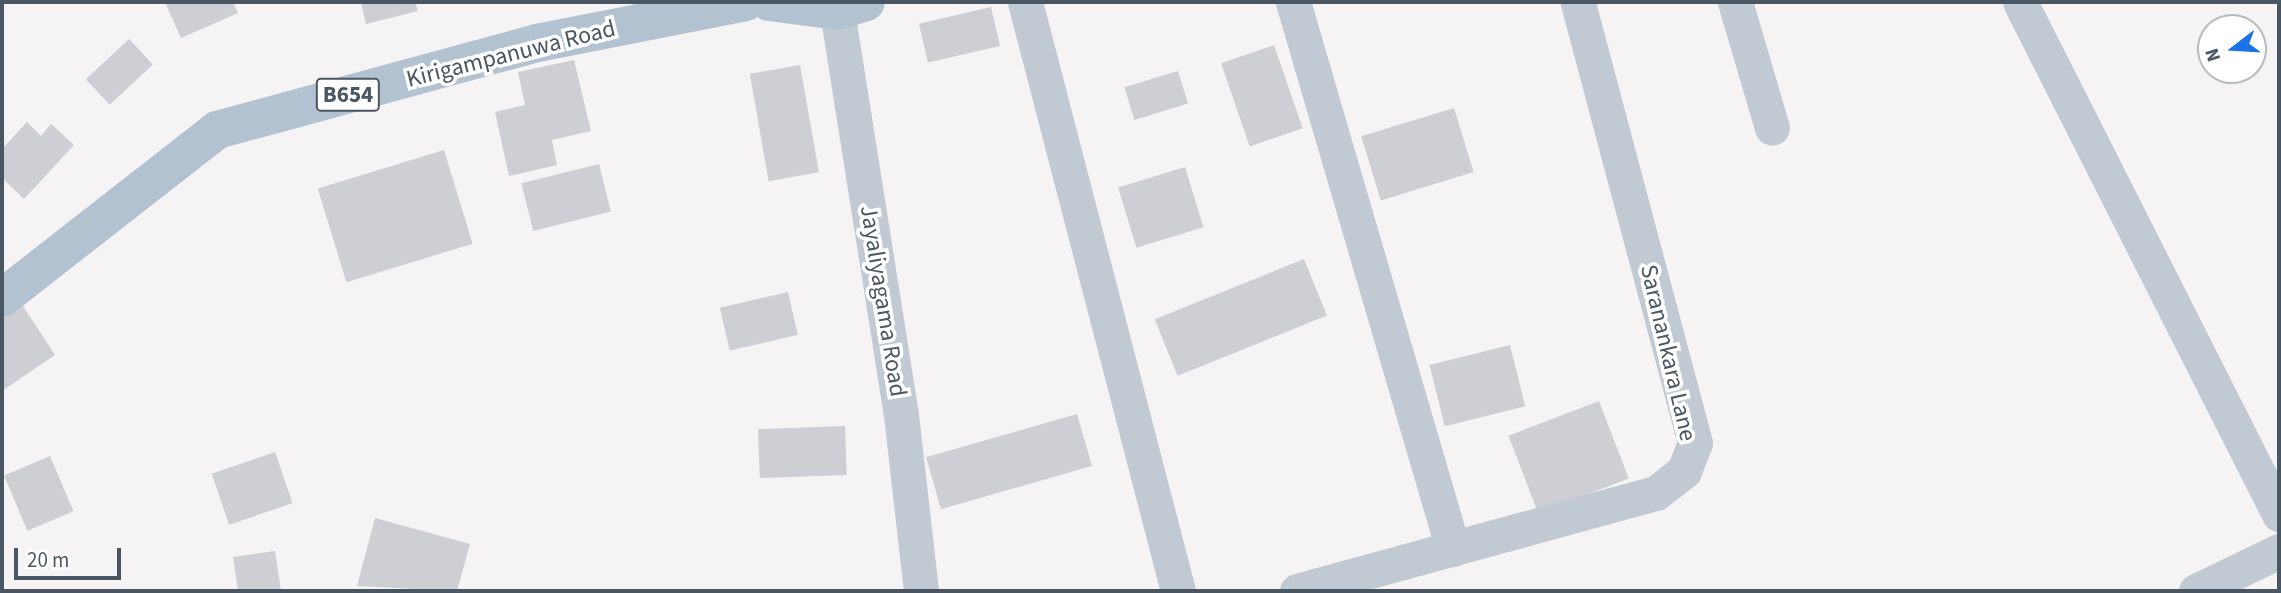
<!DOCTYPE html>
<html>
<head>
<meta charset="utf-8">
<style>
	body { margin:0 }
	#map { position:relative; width:2281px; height:593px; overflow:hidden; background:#f5f3f3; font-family:"Source Sans 3",sans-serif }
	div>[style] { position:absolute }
	.building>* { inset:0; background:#cdcfd5; transform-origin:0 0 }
	.street>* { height:35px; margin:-17.5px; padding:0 17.5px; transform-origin:17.5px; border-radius:17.5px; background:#c1cad2 }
	.primary>* { height:38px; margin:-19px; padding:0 19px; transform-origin:19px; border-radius:19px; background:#b3c2d1 }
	span { translate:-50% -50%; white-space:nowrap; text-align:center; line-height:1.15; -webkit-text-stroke:7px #fff; paint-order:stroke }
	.shield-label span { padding:2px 5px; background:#fff; border:2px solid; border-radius:5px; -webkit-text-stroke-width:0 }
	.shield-label { font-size:23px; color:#4a5661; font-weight:700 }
	.street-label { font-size:24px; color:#4a5661 }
	.frame { position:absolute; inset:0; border:4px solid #4a5661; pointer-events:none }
	.north { position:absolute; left:2197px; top:14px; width:70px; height:70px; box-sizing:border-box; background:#fff; border:2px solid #b7bbc0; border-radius:50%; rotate:253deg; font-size:19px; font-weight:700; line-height:28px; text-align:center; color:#4a5661 }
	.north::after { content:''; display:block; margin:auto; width:24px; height:32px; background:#1a73e8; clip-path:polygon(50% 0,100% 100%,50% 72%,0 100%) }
	.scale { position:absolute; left:14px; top:548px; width:107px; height:32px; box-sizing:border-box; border:4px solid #4a5661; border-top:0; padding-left:9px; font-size:21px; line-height:24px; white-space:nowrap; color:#4a5661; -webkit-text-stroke:5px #fff; paint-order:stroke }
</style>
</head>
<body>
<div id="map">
	<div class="building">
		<i style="clip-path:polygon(165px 2px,233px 2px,238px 13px,181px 38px)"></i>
		<i style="clip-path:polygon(361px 2px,415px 2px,418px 11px,366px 24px)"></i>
		<i style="left:991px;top:7px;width:40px;height:74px;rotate:77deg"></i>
		<i style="left:129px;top:39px;width:35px;height:59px;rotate:47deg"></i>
		<i style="left:1274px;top:45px;width:88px;height:56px;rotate:71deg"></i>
		<i style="clip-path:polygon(574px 60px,591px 131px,552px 140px,557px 165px,509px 176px,495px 112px,525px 105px,518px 72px)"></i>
		<i style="left:800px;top:65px;width:109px;height:51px;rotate:80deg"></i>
		<i style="left:1178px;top:71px;width:34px;height:56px;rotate:73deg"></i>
		<i style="left:1454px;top:108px;width:67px;height:97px;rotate:73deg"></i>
		<i style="clip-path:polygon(27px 122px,41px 136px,51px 124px,74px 145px,24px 199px,2px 178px,2px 149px)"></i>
		<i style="left:444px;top:150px;width:98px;height:132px;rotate:73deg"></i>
		<i style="left:599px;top:164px;width:49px;height:80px;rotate:76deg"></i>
		<i style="left:1185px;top:167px;width:63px;height:70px;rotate:73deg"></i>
		<i style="left:1304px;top:259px;width:61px;height:161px;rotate:68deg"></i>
		<i style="left:788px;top:292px;width:44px;height:70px;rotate:77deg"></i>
		<i style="clip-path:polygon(19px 300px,55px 355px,2px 391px,2px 311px)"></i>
		<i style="left:1510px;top:345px;width:63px;height:83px;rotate:76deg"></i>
		<i style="left:1599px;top:401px;width:83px;height:97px;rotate:69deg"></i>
		<i style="left:1077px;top:414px;width:54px;height:157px;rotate:74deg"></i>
		<i style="left:845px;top:426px;width:49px;height:87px;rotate:88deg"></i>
		<i style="left:275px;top:452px;width:54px;height:67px;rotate:71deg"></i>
		<i style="left:50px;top:456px;width:60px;height:50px;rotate:67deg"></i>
		<i style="clip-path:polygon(375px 518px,470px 544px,457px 591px,357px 586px)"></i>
		<i style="clip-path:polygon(275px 551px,281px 591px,238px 591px,233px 557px)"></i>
	</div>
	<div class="street">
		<i style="left:1025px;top:2px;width:609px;rotate:75.44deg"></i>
		<i style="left:1293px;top:2px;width:570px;rotate:73.7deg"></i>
		<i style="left:1735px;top:2px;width:131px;rotate:73.6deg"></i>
		<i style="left:2020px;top:2px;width:574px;rotate:63.17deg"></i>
		<i style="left:837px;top:11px;width:409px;rotate:81deg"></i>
		<i style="left:901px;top:415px;width:177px;rotate:83.5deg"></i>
		<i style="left:1297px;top:591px;width:372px;rotate:-15.3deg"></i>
		<i style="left:1656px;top:493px;width:36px;rotate:-38deg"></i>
		<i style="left:1684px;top:471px;width:30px;rotate:-69deg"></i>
		<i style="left:1695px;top:443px;width:456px;rotate:-104.9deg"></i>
		<i style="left:2196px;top:591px;width:92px;rotate:-25.7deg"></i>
	</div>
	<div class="primary">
		<i style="left:769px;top:2px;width:69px;rotate:7.5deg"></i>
		<i style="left:837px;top:11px;width:30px;rotate:-17deg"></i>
		<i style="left:2px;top:298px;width:273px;rotate:-38deg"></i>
		<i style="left:217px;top:130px;width:332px;rotate:-15.2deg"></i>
		<i style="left:537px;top:43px;width:213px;rotate:-11.1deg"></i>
	</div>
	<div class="shield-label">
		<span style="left:348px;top:95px">B654</span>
	</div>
	<div class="street-label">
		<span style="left:511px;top:54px;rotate:-14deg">Kirigampanuwa Road</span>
		<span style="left:883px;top:301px;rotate:81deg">Jayaliyagama Road</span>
		<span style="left:1668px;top:353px;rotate:77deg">Saranankara Lane</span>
	</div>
	<div class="frame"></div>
	<div class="north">N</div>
	<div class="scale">20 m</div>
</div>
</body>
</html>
